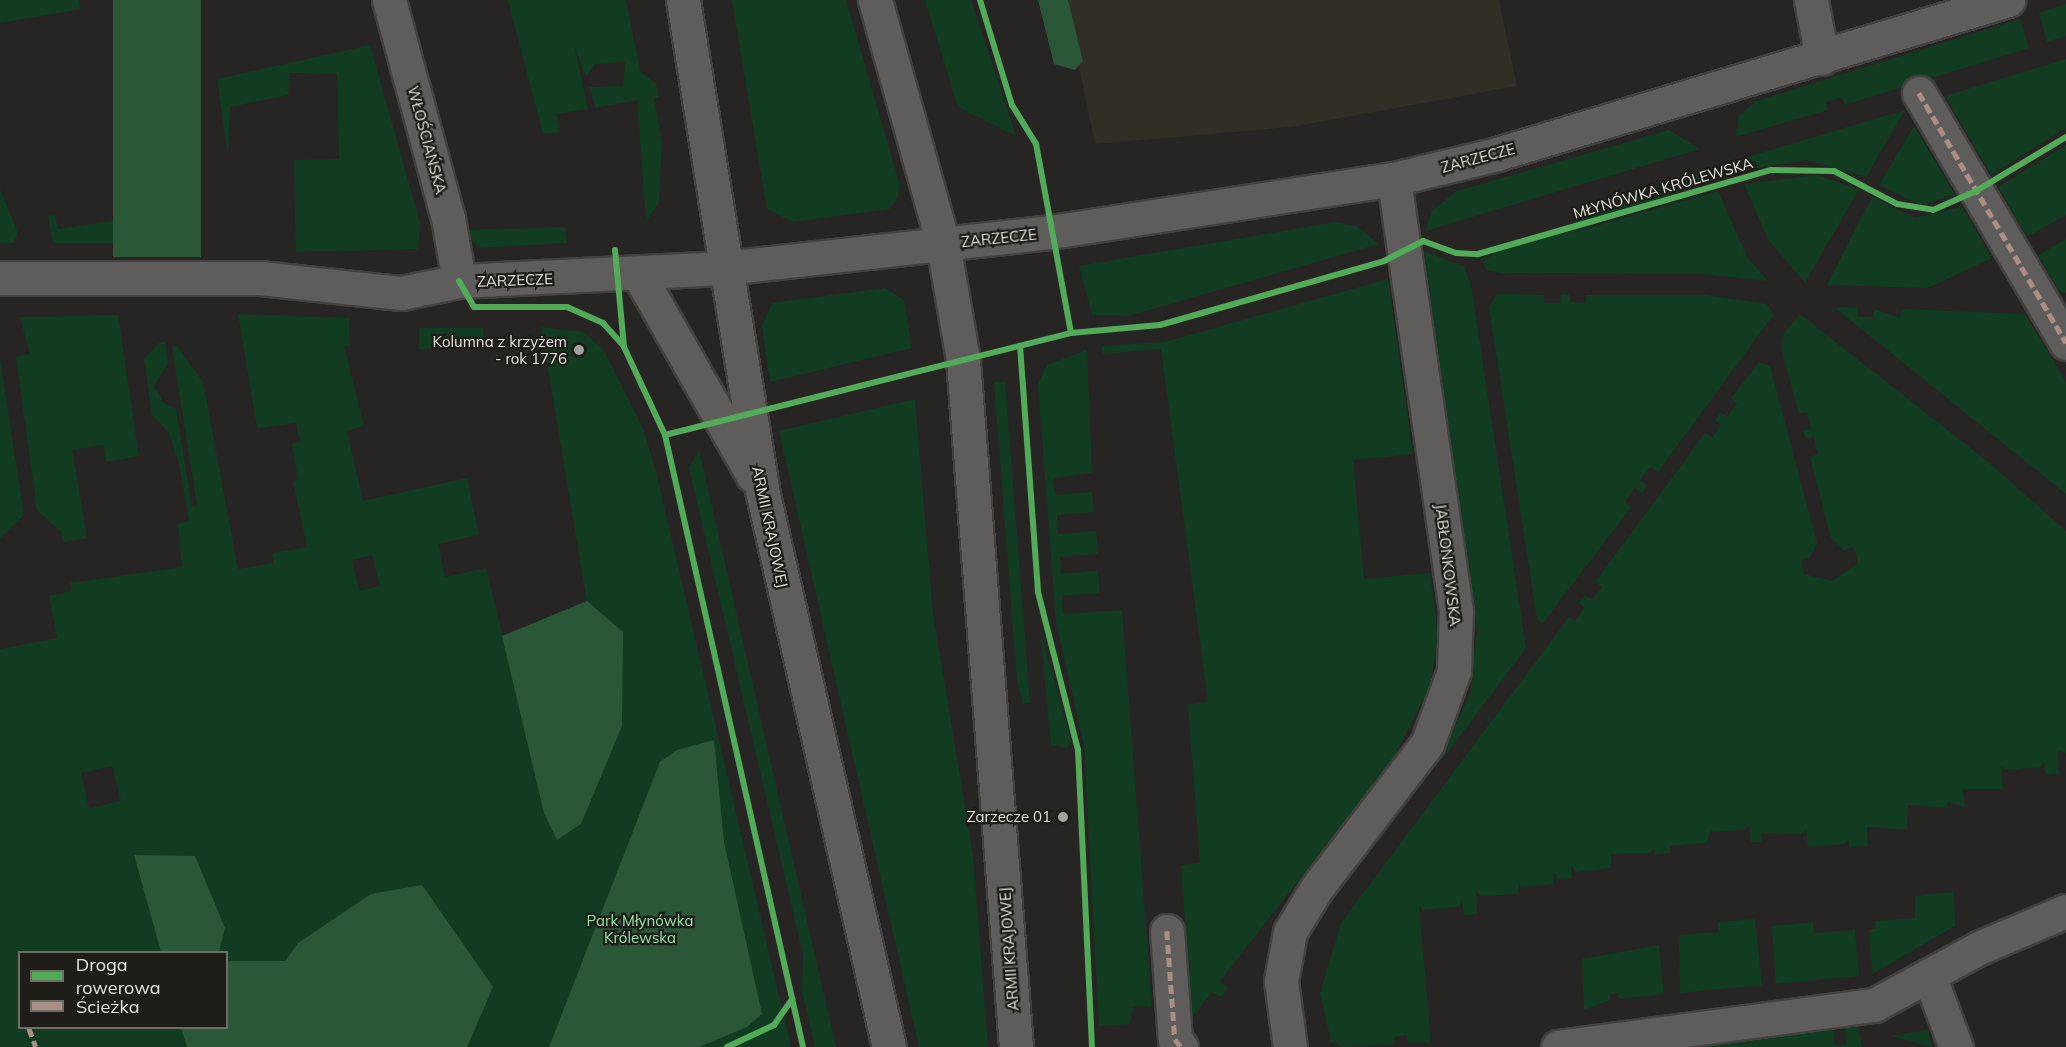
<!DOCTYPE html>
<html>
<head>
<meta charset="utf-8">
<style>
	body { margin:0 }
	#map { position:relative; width:2066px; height:1047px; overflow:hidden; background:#272523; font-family:Mulish,sans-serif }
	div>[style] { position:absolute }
	.built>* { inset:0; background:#312e25 }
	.green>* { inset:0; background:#113c21; transform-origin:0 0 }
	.forest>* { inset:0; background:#2b5739; transform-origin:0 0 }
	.roads { filter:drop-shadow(2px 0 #43413f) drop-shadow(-2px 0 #43413f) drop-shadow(0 2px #43413f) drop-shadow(0 -2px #43413f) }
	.pedestrian>* { height:33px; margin:-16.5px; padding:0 16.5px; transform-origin:16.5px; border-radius:16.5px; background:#5e5d5c }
	.minor>* { height:33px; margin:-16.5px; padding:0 16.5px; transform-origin:16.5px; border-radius:16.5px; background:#5e5d5c }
	.tertiary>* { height:33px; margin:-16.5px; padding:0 16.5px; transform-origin:16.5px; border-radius:16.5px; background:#5e5d5c }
	.secondary>* { height:33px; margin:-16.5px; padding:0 16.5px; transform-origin:16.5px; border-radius:16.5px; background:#5e5d5c }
	.quiet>* { height:4.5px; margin-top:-2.25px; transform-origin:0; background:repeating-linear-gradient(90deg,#ac8f84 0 9px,transparent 0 13.5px) }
	.cycleway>* { height:6px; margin:-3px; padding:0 3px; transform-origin:3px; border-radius:3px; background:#51ab58 }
	.dots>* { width:16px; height:16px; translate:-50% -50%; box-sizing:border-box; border:3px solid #1e1d18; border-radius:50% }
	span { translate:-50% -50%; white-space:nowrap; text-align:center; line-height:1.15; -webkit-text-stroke:4.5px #1e1d18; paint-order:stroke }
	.street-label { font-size:15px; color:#e5e4e1 }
	.poi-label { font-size:15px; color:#e5e4e1 }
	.right { translate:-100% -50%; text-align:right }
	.park-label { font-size:15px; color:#95e3aa }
	.legend { position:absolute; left:18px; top:951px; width:210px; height:78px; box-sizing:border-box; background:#1e1d18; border:2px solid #6e6d68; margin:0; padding:8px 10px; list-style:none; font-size:18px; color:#e5e4e1 }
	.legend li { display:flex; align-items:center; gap:12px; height:30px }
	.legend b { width:30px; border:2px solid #6e6d68 }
</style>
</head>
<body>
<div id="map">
	<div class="built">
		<i style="clip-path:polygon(1065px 0,1499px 0,1517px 86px,1291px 127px,1095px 144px)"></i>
	</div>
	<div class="green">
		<i style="clip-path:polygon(0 0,79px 0,81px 9px,0 23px)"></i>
		<i style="clip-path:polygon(508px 0,626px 0,640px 71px,656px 84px,659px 97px,654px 98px,662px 142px,659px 203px,646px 221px,637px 100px,596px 108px,589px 87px,623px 86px,625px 62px,595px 64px,586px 77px,574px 45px,588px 109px,557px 114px,560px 132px,543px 134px)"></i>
		<i style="clip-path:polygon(732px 0,846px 0,899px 182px,898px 197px,889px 209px,793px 222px,767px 209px)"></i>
		<i style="clip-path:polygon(925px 0,971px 0,1016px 136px,958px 107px)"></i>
		<i style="clip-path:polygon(2066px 4px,2066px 36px,2047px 42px,2039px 13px)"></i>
		<i style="clip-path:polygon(2020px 19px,2029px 48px,1844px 105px,1842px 97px,1826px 102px,1828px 110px,1735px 137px,1739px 116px,1756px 101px)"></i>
		<i style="clip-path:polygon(370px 45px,420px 223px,418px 249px,296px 252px,294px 160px,339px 159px,337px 74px,290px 73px,288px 95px,230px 107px,228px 155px,217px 79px)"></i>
		<i style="clip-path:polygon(2066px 59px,2066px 128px,1991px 175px,1945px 96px)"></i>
		<i style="clip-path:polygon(1905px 110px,1866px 177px,1806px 160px,1740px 171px,1737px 160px)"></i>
		<i style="clip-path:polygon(1914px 126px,1955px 195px,1921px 205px,1879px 185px)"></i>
		<i style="clip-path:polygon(1669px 130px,1700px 149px,1425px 231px,1432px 211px,1457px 191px)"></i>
		<i style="clip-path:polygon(2066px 145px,2066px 215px,2027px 237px,1998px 187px)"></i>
		<i style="left:1710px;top:170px;width:9px;height:233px;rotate:69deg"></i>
		<i style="clip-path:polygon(1815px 175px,1859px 189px,1805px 283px,1769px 241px,1744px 184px)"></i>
		<i style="clip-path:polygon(0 189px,18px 233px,13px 243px,0 244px)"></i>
		<i style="clip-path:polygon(1718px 191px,1747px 257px,1768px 281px,1704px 274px,1500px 273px,1487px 270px,1481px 259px)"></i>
		<i style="clip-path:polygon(1872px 197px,1914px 218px,1962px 207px,1992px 258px,1928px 288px,1827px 285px)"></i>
		<i style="clip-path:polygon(55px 215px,58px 229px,119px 220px,119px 243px,53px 243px,48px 216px)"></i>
		<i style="clip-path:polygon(1335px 222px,1356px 226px,1379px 244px,1128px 316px,1092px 315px,1079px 266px)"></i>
		<i style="clip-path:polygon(565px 227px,567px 243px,478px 248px,467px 230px)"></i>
		<i style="clip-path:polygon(2066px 239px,2066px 293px,2059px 291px,2038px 255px)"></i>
		<i style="clip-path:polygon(1424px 251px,1464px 267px,1471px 285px,1526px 648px,1439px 764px,1470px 693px,1477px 630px)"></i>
		<i style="clip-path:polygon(1388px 279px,1413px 454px,1353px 460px,1364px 579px,1430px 573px,1438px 636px,1430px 687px,1391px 762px,1220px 981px,1228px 988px,1221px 997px,1212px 992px,1192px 1018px,1181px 865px,1200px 863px,1188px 704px,1208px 702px,1161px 349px,1103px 354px,1102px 346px,1165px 342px)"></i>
		<i style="clip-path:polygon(885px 288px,904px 300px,912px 348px,770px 382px,762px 326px,772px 303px)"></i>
		<i style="clip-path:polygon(1497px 294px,1544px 295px,1544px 303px,1560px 303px,1561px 294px,1570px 295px,1570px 302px,1586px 303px,1586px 295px,1706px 295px,1766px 304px,1774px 314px,1658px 472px,1650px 467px,1640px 480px,1647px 486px,1642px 493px,1634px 488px,1625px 502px,1631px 507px,1543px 623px,1537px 619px,1489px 307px)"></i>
		<i style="clip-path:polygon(1834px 307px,1858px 308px,1858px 317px,1873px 317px,1874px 309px,1900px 318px,1901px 309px,2025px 314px,2066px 382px,2066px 494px)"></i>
		<i style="clip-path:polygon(evenodd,238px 314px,349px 318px,350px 346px,344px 346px,364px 426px,347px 431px,363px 501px,467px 478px,479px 535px,438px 544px,445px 577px,486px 568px,549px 825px,587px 601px,541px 327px,584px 332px,604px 351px,644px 431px,656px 472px,791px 1047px,463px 1047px,298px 943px,285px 961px,227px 961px,226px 952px,219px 952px,225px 928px,134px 855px,161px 952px,20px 952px,20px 1028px,181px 1028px,187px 1047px,0 1047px,0 649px,57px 638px,49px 596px,71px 591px,70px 583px,182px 567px,178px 524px,189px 521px,179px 464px,169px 433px,152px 415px,144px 359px,159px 343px,165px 342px,168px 364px,154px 386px,164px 403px,176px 409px,192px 507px,197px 506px,172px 347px,178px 347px,203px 382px,238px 569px,273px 563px,272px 553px,307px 547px,293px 481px,298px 480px,292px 444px,300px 442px,296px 423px,257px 428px,238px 314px,372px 555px,380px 586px,359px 591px,352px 560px,372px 555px,238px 314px,112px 766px,121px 801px,89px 808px,81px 773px,112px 766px)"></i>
		<i style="clip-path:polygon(1800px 314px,1987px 461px,2066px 531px,2066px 753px,2058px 750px,2059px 773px,2046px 775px,2044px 760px,2041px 767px,2005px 770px,2001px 765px,2003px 789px,1963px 789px,1965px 807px,1947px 802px,1947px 808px,1908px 805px,1907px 830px,1867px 827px,1868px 846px,1849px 847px,1848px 839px,1844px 844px,1808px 847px,1806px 830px,1802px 834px,1761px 833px,1761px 842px,1751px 842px,1749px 825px,1745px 830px,1712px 832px,1711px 828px,1707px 843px,1670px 846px,1670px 853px,1655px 855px,1654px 848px,1650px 853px,1611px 854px,1611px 868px,1576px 872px,1571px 866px,1572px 878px,1558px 879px,1553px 871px,1553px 884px,1521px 887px,1518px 882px,1519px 894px,1481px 896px,1476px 891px,1477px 914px,1464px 915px,1462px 901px,1459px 907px,1423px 910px,1419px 906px,1431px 1042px,1408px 1043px,1407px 1035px,1395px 1037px,1395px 1044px,1344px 1047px,1331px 1042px,1320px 993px,1341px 923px,1569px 617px,1575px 621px,1585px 608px,1579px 603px,1585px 595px,1592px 600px,1602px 587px,1596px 581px,1705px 433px,1712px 438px,1721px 425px,1715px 420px,1721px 412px,1727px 417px,1737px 404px,1731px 398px,1759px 362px,1770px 366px,1817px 543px,1810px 557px,1801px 560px,1804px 574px,1832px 581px,1858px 563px,1854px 547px,1843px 550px,1831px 538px,1810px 457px,1818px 454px,1814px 437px,1806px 439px,1803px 431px,1811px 428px,1807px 412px,1799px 414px,1781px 348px,1784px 333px)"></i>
		<i style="clip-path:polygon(118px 315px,139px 456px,106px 462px,103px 445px,72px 450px,87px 538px,63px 542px,61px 532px,37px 510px,16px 357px,30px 354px,20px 317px)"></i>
		<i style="left:419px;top:328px;width:64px;height:21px"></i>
		<i style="clip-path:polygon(1087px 350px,1092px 473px,1053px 478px,1055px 495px,1092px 492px,1094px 512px,1057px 515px,1058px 534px,1096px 531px,1098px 554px,1060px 557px,1061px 574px,1098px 571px,1100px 593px,1062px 596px,1063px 614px,1122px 610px,1152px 1007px,1133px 1006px,1130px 1024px,1099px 1026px,1084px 745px,1056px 622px,1038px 384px,1047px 365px)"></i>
		<i style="clip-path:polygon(0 359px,24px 515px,0 539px)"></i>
		<i style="clip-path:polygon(994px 382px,1005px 382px,1030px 703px,1023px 704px,1017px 681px)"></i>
		<i style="clip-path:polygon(915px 399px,933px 614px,973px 856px,988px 1047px,919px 1047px,779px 431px)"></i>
		<i style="clip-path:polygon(699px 450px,819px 973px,836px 1047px,815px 1047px,802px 991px,803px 955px,689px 468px)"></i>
		<i style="clip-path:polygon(1040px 629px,1071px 741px,1067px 748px,1051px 745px)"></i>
		<i style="clip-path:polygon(1954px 892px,1955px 926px,1872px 974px,1869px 929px,1876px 929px,1875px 921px,1915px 918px,1915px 896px)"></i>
		<i style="clip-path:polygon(1755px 919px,1762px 985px,1680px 993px,1679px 935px,1719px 932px,1718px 922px)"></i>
		<i style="clip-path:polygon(1813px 922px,1814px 933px,1855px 930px,1859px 976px,1776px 984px,1772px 926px)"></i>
		<i style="clip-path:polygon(1659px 945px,1664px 994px,1619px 999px,1618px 993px,1610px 994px,1610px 1000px,1584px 1010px,1582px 959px)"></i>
		<i style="clip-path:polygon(1858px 1024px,1862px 1047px,1692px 1047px,1708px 1039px,1833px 1026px,1835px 1045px,1846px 1045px,1845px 1025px)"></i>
		<i style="clip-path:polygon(1928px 1030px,1932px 1047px,1891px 1036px)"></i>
	</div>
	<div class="forest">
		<i style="left:113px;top:0;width:88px;height:257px"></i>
		<i style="clip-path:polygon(1038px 0,1068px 0,1083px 61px,1075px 70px,1054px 64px)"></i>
		<i style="clip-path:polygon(587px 601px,623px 632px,622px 726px,581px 824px,557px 840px,544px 813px,502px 636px)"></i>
		<i style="clip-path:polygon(714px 740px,724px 842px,762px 1014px,747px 1027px,699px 1047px,549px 1047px,660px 762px,677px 750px)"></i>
		<i style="clip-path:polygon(134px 855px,195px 856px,225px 928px,219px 952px,161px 952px)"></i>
		<i style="clip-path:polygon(422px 885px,493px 987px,467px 1047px,187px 1047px,181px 1028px,226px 1028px,227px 961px,285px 961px,298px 943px,371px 894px)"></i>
	</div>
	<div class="roads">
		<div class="pedestrian">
			<i style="left:1919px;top:93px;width:290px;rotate:59.5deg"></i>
			<i style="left:1167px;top:931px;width:108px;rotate:85.8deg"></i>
			<i style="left:1175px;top:1039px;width:10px;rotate:53deg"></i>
		</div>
		<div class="minor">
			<i style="left:389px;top:0;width:226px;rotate:74.9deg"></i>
			<i style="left:448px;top:218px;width:64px;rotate:80.1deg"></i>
			<i style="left:1811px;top:0;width:59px;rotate:79.3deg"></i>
			<i style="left:0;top:278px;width:260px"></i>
			<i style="left:260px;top:278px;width:142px;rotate:6.1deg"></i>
			<i style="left:401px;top:293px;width:59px;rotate:-11.7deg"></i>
			<i style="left:459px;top:281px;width:265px;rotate:-2.8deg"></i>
			<i style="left:1930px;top:978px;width:74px;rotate:69.4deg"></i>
			<i style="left:1290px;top:1047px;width:67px;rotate:-97.8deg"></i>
			<i style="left:1281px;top:981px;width:50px;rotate:-79.6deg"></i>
			<i style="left:1290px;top:932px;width:50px;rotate:-58.8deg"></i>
			<i style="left:1316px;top:889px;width:183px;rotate:-52.6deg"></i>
			<i style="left:1427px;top:744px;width:78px;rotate:-69.7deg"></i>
			<i style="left:1454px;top:671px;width:60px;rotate:-88.1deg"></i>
			<i style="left:1456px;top:611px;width:436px;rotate:-98.2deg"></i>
			<i style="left:1558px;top:1047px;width:319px;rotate:-7.6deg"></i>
			<i style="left:1874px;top:1005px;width:122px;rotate:-28.5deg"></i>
			<i style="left:1981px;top:947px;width:92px;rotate:-23deg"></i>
		</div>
		<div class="tertiary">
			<i style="left:724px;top:268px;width:329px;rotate:-6.3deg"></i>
			<i style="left:1051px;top:232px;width:347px;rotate:-8.8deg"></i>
			<i style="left:1394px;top:179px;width:106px;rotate:-13.6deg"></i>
			<i style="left:1497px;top:154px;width:534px;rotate:-16.77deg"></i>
		</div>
		<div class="secondary">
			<i style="left:683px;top:0;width:496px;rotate:80.8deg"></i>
			<i style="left:762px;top:490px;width:571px;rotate:77.16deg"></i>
			<i style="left:875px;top:0;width:253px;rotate:74.4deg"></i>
			<i style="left:943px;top:244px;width:118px;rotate:80.2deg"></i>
			<i style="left:963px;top:360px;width:689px;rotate:85.59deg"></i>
			<i style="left:639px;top:275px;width:231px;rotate:60.4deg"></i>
		</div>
	</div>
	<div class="quiet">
		<i style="left:1919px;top:93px;width:290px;rotate:59.5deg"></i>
		<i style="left:1167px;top:931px;width:108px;rotate:85.8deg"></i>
		<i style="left:1175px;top:1039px;width:10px;rotate:53deg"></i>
		<i style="left:29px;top:1028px;width:20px;rotate:70deg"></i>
	</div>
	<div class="cycleway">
		<i style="left:980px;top:0;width:110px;rotate:73.1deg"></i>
		<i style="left:1012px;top:105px;width:46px;rotate:58.4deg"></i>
		<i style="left:1036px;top:144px;width:192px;rotate:79.5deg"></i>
		<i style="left:615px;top:250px;width:97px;rotate:84.7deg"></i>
		<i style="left:624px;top:347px;width:97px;rotate:65deg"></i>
		<i style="left:665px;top:435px;width:627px;rotate:77.29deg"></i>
		<i style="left:459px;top:281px;width:30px;rotate:60deg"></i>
		<i style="left:474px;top:307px;width:93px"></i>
		<i style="left:567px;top:307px;width:39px;rotate:24deg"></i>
		<i style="left:603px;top:323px;width:30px;rotate:48deg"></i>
		<i style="left:1020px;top:346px;width:247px;rotate:85.8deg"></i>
		<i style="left:1038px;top:592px;width:163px;rotate:75.8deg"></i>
		<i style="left:1078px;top:750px;width:297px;rotate:87.3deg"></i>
		<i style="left:665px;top:435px;width:419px;rotate:-14.1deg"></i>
		<i style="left:1071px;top:333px;width:89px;rotate:-5.1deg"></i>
		<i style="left:1160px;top:325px;width:233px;rotate:-15.9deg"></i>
		<i style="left:1384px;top:261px;width:44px;rotate:-27.1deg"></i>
		<i style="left:1423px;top:241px;width:35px;rotate:20deg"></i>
		<i style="left:1456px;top:253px;width:22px;rotate:3deg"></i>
		<i style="left:1478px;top:254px;width:305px;rotate:-16deg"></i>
		<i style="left:1771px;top:170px;width:63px;rotate:0.9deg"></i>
		<i style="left:1834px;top:171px;width:71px;rotate:27.6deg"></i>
		<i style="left:1897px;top:204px;width:36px;rotate:9deg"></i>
		<i style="left:1933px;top:210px;width:47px;rotate:-23.8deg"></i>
		<i style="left:1976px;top:191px;width:105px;rotate:-31deg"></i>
		<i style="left:727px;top:1047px;width:52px;rotate:-25.1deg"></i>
		<i style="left:774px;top:1025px;width:32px;rotate:-55deg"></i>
	</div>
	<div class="dots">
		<i style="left:579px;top:350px;background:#a2a19e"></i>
		<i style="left:1063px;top:817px;background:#a2a19e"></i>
	</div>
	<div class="street-label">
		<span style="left:427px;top:140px;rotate:75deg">WŁOŚCIAŃSKA</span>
		<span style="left:1478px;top:158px;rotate:-15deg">ZARZECZE</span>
		<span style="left:1663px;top:188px;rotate:-16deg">MŁYNÓWKA KRÓLEWSKA</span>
		<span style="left:999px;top:238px;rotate:-6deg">ZARZECZE</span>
		<span style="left:515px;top:280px;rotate:-2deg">ZARZECZE</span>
		<span style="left:770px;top:527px;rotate:78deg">ARMII KRAJOWEJ</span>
		<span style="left:1448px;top:565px;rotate:83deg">JABŁONKOWSKA</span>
		<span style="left:1009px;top:949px;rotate:-94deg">ARMII KRAJOWEJ</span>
	</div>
	<div class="poi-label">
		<span class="right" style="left:567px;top:350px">Kolumna z krzyżem<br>- rok 1776</span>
		<span class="right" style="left:1051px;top:817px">Zarzecze 01</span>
	</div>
	<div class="park-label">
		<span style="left:640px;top:929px">Park Młynówka<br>Królewska</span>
	</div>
	<ul class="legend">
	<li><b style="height:8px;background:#51ab58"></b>Droga rowerowa</li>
	<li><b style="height:8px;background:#ac8f84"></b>Ścieżka</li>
	</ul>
</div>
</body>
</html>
